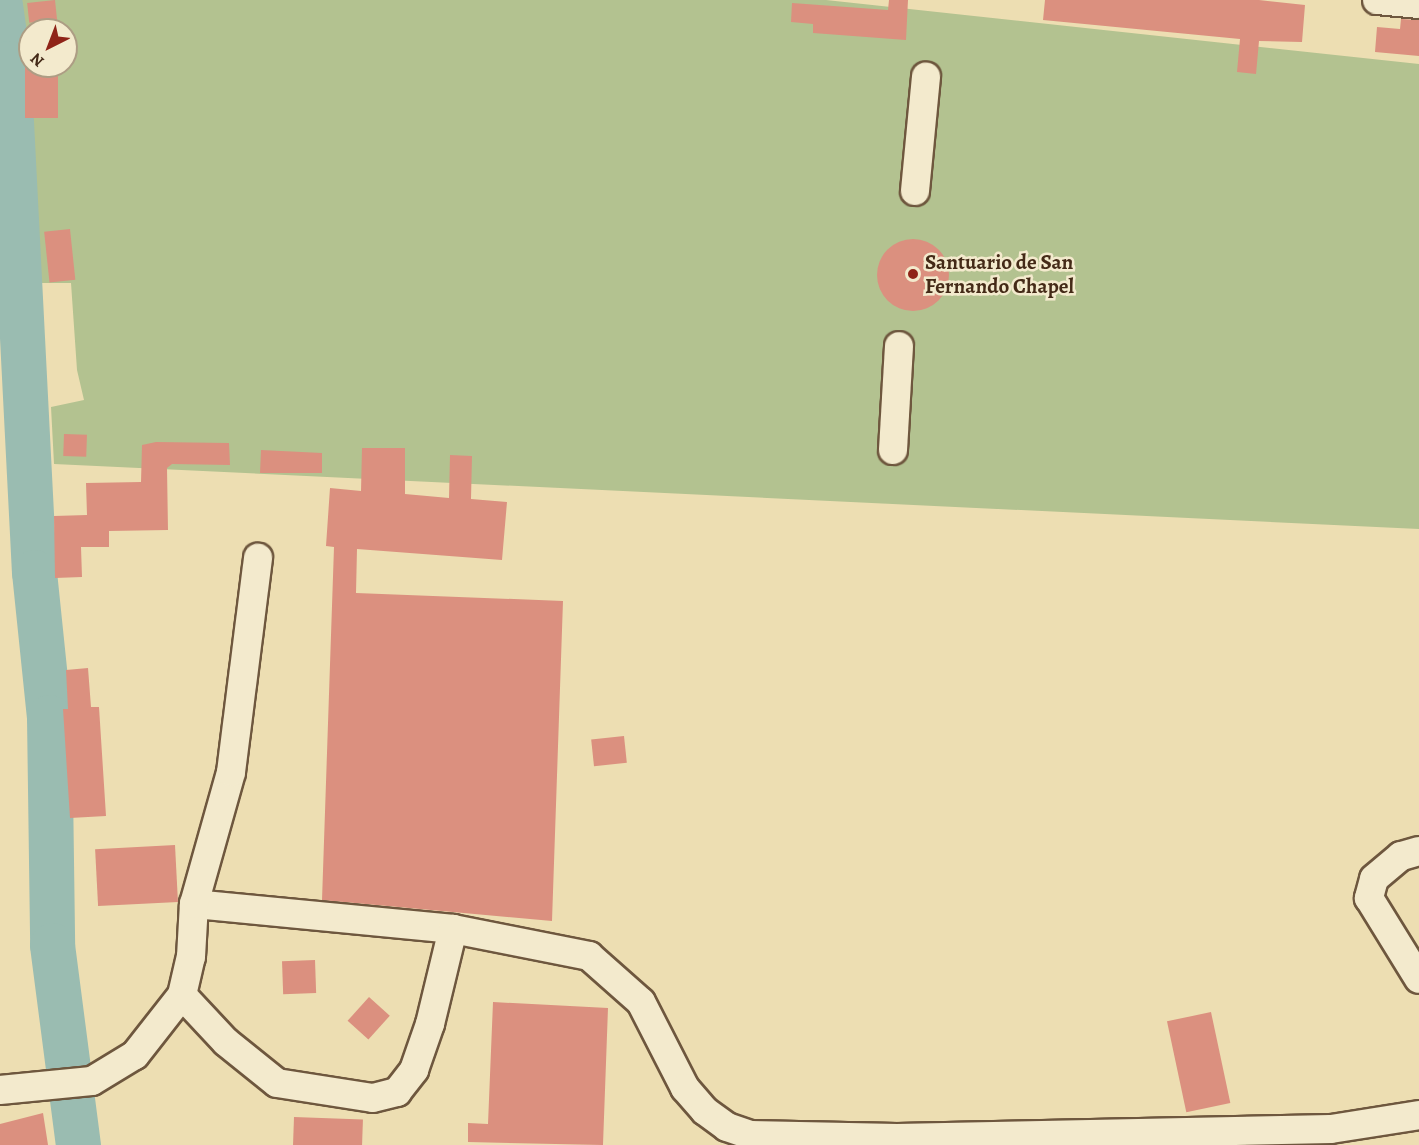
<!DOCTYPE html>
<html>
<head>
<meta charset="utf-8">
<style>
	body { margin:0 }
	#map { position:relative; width:1419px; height:1145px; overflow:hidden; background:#eddeb2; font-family:Alegreya,serif }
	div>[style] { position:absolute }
	.green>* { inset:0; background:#b3c290 }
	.river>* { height:45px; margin:-22.5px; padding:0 22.5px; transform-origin:22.5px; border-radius:22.5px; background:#9abcb1 }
	.building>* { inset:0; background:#db907f; transform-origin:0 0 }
	.round { border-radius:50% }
	.roads { filter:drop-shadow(2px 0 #6e573e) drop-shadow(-2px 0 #6e573e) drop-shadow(0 2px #6e573e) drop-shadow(0 -2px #6e573e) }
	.minor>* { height:28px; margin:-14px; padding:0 14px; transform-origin:14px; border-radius:14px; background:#f3eacd }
	.dots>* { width:16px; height:16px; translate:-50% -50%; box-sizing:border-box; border:3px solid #f3eacd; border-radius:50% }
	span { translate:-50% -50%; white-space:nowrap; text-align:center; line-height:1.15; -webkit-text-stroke:5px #f3eacd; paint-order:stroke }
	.poi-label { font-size:21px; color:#442a17; font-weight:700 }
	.left { translate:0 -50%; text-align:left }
	.north { position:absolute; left:18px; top:18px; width:60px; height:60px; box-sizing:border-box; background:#f3eacd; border:2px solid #ad9d84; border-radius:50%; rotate:222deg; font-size:16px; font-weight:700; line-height:24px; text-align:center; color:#442a17 }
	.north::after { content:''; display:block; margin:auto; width:21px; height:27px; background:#8f2418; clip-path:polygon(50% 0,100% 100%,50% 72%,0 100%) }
</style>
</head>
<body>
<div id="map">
	<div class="green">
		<i style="clip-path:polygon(evenodd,7px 0,826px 0,1419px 64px,1419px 529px,54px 464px,51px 407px,84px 400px,77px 370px,71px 283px,40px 283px,7px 0,30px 30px,66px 30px,66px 66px,30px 66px,30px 30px)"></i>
	</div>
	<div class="river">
		<i style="left:0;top:5px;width:59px;rotate:82.1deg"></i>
		<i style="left:8px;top:63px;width:510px;rotate:87.08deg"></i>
		<i style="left:34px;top:572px;width:146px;rotate:84.1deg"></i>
		<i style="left:49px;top:717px;width:228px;rotate:89.2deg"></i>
		<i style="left:52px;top:945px;width:202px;rotate:82.6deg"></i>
	</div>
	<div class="building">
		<i style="left:55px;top:0;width:20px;height:28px;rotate:84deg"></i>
		<i style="clip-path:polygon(889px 0,908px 0,906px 40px,813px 33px,813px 24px,791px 22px,792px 3px,888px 10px)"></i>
		<i style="clip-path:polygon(1045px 0,1259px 0,1305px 5px,1302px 42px,1259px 41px,1256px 74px,1237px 72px,1240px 39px,1043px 20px)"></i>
		<i style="clip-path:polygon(1401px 19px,1419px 20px,1419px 56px,1375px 52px,1377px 27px,1400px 29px)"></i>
		<i style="left:25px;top:66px;width:33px;height:52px"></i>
		<i style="left:70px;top:229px;width:51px;height:26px;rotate:84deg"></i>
		<i class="round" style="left:877px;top:239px;width:72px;height:72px"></i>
		<i style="left:64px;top:434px;width:23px;height:22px;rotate:2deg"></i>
		<i style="clip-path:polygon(156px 442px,229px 443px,230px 465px,172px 464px,167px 468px,168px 530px,109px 531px,109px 547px,81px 547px,82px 577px,55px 578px,54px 516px,87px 515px,86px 483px,141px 482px,142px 445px)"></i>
		<i style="clip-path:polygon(362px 448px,405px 448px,405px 494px,449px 498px,450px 455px,472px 456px,471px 499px,507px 502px,502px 560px,357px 549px,356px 593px,563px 601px,552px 921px,322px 900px,334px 547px,326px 546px,330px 488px,361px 491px)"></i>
		<i style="clip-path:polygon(261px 450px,322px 453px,322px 473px,260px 473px)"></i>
		<i style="clip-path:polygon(88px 668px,91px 707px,99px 707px,106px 816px,70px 818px,63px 709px,68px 709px,66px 670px)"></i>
		<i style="left:624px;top:736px;width:27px;height:33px;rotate:84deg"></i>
		<i style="left:175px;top:845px;width:57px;height:80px;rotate:87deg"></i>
		<i style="left:315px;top:960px;width:33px;height:33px;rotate:88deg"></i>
		<i style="left:369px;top:997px;width:28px;height:32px;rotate:42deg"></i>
		<i style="clip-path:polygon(493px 1002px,608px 1008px,603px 1145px,468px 1142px,468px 1123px,488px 1124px)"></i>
		<i style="left:1211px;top:1012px;width:93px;height:45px;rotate:78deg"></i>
		<i style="clip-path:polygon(43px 1113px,48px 1145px,0 1145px,0 1124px)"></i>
		<i style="left:294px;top:1117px;width:69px;height:28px;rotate:2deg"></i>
	</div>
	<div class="roads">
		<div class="minor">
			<i style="left:1377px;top:0;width:42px;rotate:5.4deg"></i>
			<i style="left:915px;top:191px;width:115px;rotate:-84.5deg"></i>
			<i style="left:893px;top:450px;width:104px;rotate:-86.7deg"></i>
			<i style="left:1419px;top:851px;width:19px;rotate:164deg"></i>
			<i style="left:1401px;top:856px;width:35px;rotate:140deg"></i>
			<i style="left:1374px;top:879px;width:20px;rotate:105deg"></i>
			<i style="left:1369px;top:898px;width:95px;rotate:58.3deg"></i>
			<i style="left:194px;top:904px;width:260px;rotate:5.5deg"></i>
			<i style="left:182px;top:995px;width:39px;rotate:-77deg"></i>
			<i style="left:191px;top:957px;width:53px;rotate:-86.8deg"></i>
			<i style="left:194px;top:904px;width:137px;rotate:-74.3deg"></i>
			<i style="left:231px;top:772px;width:216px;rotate:-82.8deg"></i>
			<i style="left:0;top:1090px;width:92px;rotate:-5.6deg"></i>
			<i style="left:92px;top:1081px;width:50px;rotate:-31.2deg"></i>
			<i style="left:135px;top:1055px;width:76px;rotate:-51.9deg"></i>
			<i style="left:182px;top:995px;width:64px;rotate:46.9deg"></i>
			<i style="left:226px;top:1042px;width:65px;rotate:38.8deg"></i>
			<i style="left:277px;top:1083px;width:97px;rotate:8.9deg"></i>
			<i style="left:373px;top:1098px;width:25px;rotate:-14deg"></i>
			<i style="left:397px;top:1092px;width:28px;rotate:-52deg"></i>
			<i style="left:414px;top:1070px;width:49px;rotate:-70.8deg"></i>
			<i style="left:430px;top:1024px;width:98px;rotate:-76.4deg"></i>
			<i style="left:453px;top:929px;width:139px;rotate:11.2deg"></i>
			<i style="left:589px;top:956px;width:69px;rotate:41.5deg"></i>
			<i style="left:641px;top:1002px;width:97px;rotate:62.9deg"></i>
			<i style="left:685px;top:1088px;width:30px;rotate:49deg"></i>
			<i style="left:705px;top:1111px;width:27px;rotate:36deg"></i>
			<i style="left:727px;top:1127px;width:24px;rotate:19deg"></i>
			<i style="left:750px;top:1135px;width:147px;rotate:1.2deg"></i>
			<i style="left:897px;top:1138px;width:434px;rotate:-1.2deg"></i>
			<i style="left:1331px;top:1129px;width:89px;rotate:-9deg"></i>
		</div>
	</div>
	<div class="dots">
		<i style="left:913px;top:274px;background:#8f2418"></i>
	</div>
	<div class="poi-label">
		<span class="left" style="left:925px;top:274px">Santuario de San<br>Fernando Chapel</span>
	</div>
	<div class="north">N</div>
</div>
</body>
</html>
